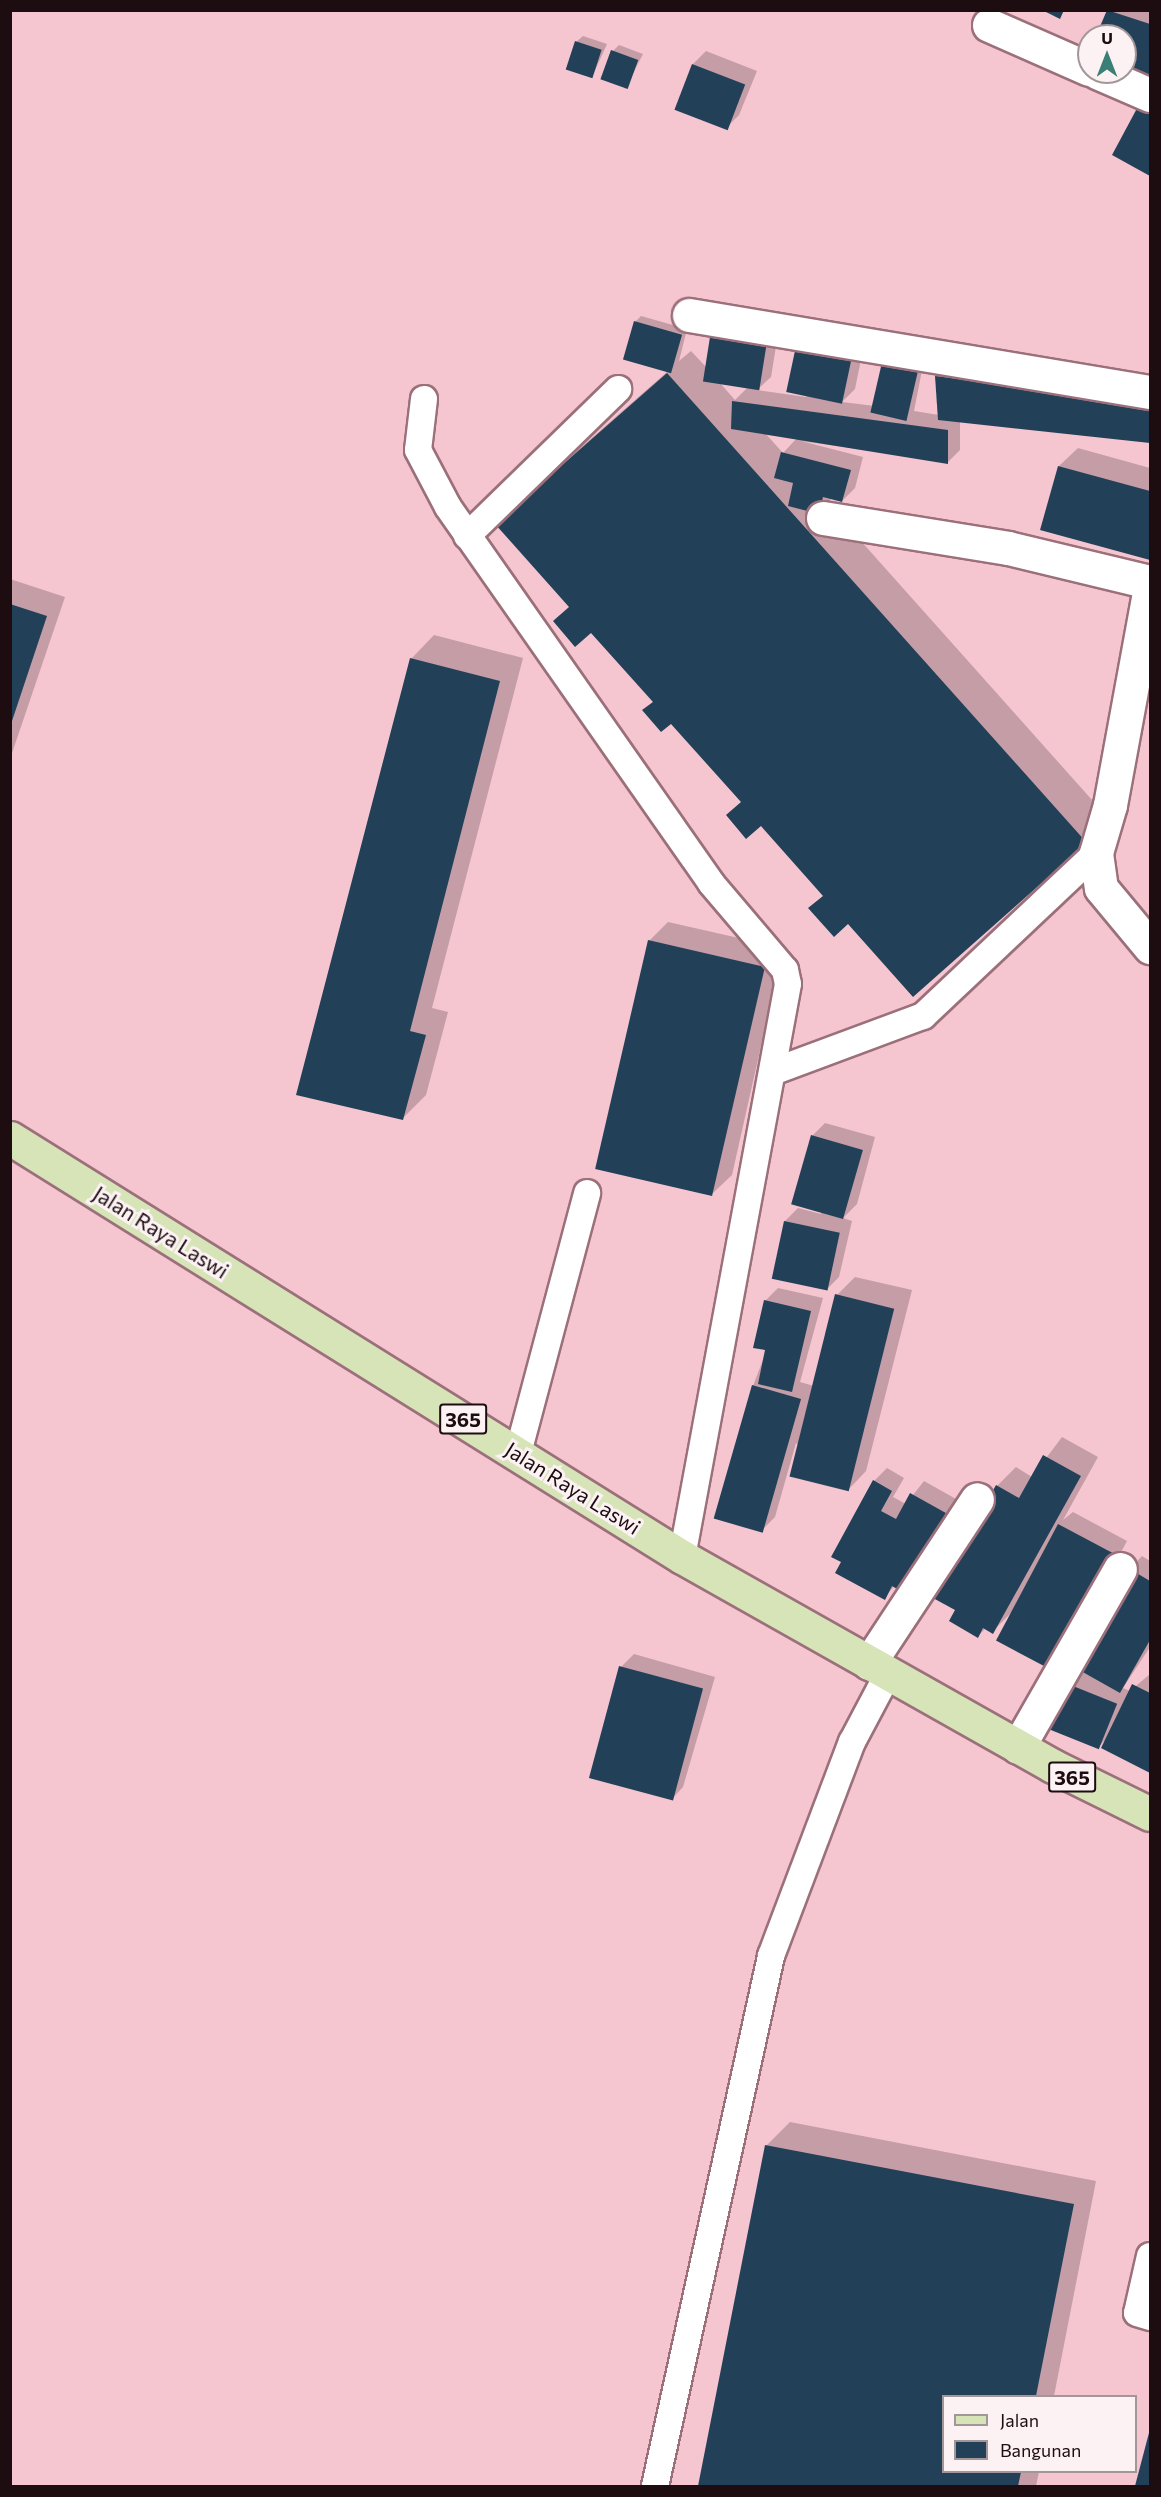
<!DOCTYPE html>
<html>
<head>
<meta charset="utf-8">
<style>
	body { margin:0 }
	#map { position:relative; width:1161px; height:2497px; overflow:hidden; background:#f5c5d0; font-family:Commissioner,sans-serif }
	div>[style] { position:absolute }
	.shadow>* { inset:0; background:#0003 }
	.building>* { inset:0; background:#224159; transform-origin:0 0 }
	.roads { filter:drop-shadow(2px 0 #9b707a) drop-shadow(-2px 0 #9b707a) drop-shadow(0 2px #9b707a) drop-shadow(0 -2px #9b707a) }
	.lane>* { height:26px; margin:-13px; padding:0 13px; transform-origin:13px; border-radius:13px; background:#fff }
	.street>* { height:33px; margin:-16.5px; padding:0 16.5px; transform-origin:16.5px; border-radius:16.5px; background:#fff }
	.primary>* { height:33px; margin:-16.5px; padding:0 16.5px; transform-origin:16.5px; border-radius:16.5px; background:#d6e4b8 }
	span { translate:-50% -50%; white-space:nowrap; text-align:center; line-height:1.15; -webkit-text-stroke:6px #fcf2f4; paint-order:stroke }
	.shield-label span { padding:2px 4px; background:#fcf2f4; border:2px solid; border-radius:4px; -webkit-text-stroke-width:0 }
	.shield-label { font-size:20px; color:#1d0d11; font-weight:700 }
	.street-label { font-size:21px; color:#1d0d11 }
	.frame { position:absolute; inset:0; border:12px solid #1d0d11; pointer-events:none }
	.legend { position:absolute; left:942px; top:2395px; width:195px; height:78px; box-sizing:border-box; background:#fcf2f4; border:2px solid #a39699; margin:0; padding:8px 10px; list-style:none; font-size:18px; color:#1d0d11 }
	.legend li { display:flex; align-items:center; gap:12px; height:30px }
	.legend b { width:30px; border:2px solid #a39699 }
	.north { position:absolute; left:1077px; top:24px; width:60px; height:60px; box-sizing:border-box; background:#fcf2f4; border:2px solid #a39699; border-radius:50%; rotate:0deg; font-size:16px; font-weight:700; line-height:24px; text-align:center; color:#1d0d11 }
	.north::after { content:''; display:block; margin:auto; width:21px; height:27px; background:#3b8076; clip-path:polygon(50% 0,100% 100%,50% 72%,0 100%) }
</style>
</head>
<body>
<div id="map">
	<div class="shadow">
		<i style="clip-path:polygon(1109px 10px,1150px 10px,1150px 77px,1125px 66px,1125px 36px,1098px 36px)"></i>
		<i style="clip-path:polygon(583px 36px,607px 44px,592px 77px,576px 42px)"></i>
		<i style="clip-path:polygon(619px 45px,643px 54px,625px 89px,613px 51px)"></i>
		<i style="clip-path:polygon(706px 51px,757px 71px,739px 115px,726px 128px,693px 64px)"></i>
		<i style="clip-path:polygon(1150px 93px,1150px 175px,1114px 154px)"></i>
		<i style="clip-path:polygon(evenodd,641px 316px,687px 329px,679px 361px,691px 351px,706px 367px,711px 338px,724px 325px,778px 334px,771px 377px,757px 390px,806px 397px,864px 345px,855px 389px,842px 402px,875px 406px,924px 360px,914px 411px,939px 415px,937px 376px,950px 364px,1150px 390px,1150px 442px,960px 421px,960px 450px,948px 462px,801px 441px,863px 457px,855px 488px,842px 501px,832px 498px,827px 503px,1109px 819px,1086px 842px,810px 908px,824px 895px,671px 722px,644px 710px,654px 701px,570px 606px,520px 501px,668px 371px,635px 322px,641px 316px,720px 383px,747px 388px,735px 400px,720px 383px,641px 316px,765px 433px,797px 438px,783px 453px,765px 433px)"></i>
		<i style="clip-path:polygon(1078px 448px,1150px 468px,1150px 559px,1042px 529px,1059px 466px)"></i>
		<i style="clip-path:polygon(10px 579px,65px 597px,10px 759px)"></i>
		<i style="clip-path:polygon(434px 635px,523px 658px,432px 1008px,448px 1012px,426px 1095px,403px 1118px,411px 659px)"></i>
		<i style="clip-path:polygon(668px 922px,783px 948px,732px 1175px,713px 1193px,649px 941px)"></i>
		<i style="clip-path:polygon(825px 1123px,875px 1137px,857px 1204px,843px 1218px,852px 1221px,839px 1277px,826px 1290px,785px 1221px,798px 1208px,821px 1214px,812px 1136px)"></i>
		<i style="clip-path:polygon(855px 1277px,912px 1290px,866px 1471px,848px 1490px,796px 1443px,775px 1517px,762px 1530px,753px 1386px,767px 1349px,765px 1301px,778px 1288px,823px 1298px,800px 1382px,814px 1386px,837px 1295px)"></i>
		<i style="clip-path:polygon(1062px 1437px,1098px 1457px,1063px 1520px,1073px 1512px,1127px 1541px,1066px 1656px,1013px 1611px,992px 1632px,986px 1628px,978px 1636px,957px 1609px,997px 1486px,1016px 1467px,1032px 1477px)"></i>
		<i style="clip-path:polygon(887px 1468px,904px 1478px,893px 1497px,906px 1504px,924px 1481px,965px 1504px,884px 1598px,874px 1481px)"></i>
		<i style="clip-path:polygon(1142px 1556px,1150px 1561px,1150px 1647px,1123px 1688px,1130px 1691px,1150px 1674px,1150px 1771px,1103px 1748px,1105px 1740px,1098px 1748px,1069px 1685px,1084px 1670px,1130px 1569px)"></i>
		<i style="clip-path:polygon(634px 1654px,715px 1677px,683px 1787px,671px 1800px,621px 1667px)"></i>
		<i style="clip-path:polygon(790px 2122px,1096px 2181px,1054px 2396px,944px 2396px,944px 2472px,1039px 2472px,1036px 2486px,700px 2486px,767px 2145px)"></i>
		<i style="clip-path:polygon(1150px 2432px,1150px 2486px,1137px 2486px)"></i>
	</div>
	<div class="building">
		<i style="clip-path:polygon(1042px 10px,1064px 10px,1060px 19px)"></i>
		<i style="clip-path:polygon(1107px 10px,1150px 24px,1150px 78px,1125px 67px,1125px 36px,1096px 36px)"></i>
		<i style="left:575px;top:41px;width:28px;height:30px;rotate:18deg"></i>
		<i style="left:611px;top:50px;width:29px;height:31px;rotate:20deg"></i>
		<i style="left:692px;top:64px;width:57px;height:49px;rotate:21deg"></i>
		<i style="clip-path:polygon(1142px 99px,1150px 104px,1150px 176px,1112px 155px)"></i>
		<i style="left:634px;top:321px;width:50px;height:40px;rotate:16deg"></i>
		<i style="left:710px;top:337px;width:57px;height:45px;rotate:9deg"></i>
		<i style="left:796px;top:346px;width:57px;height:47px;rotate:12deg"></i>
		<i style="left:883px;top:358px;width:37px;height:56px;rotate:13deg"></i>
		<i style="clip-path:polygon(667px 373px,1087px 843px,913px 997px,848px 924px,834px 937px,808px 908px,823px 896px,761px 826px,746px 839px,726px 815px,741px 802px,671px 724px,661px 732px,642px 710px,653px 702px,591px 633px,575px 647px,553px 621px,569px 607px,495px 524px)"></i>
		<i style="clip-path:polygon(935px 376px,1150px 404px,1150px 443px,938px 420px)"></i>
		<i style="clip-path:polygon(732px 401px,948px 430px,948px 464px,731px 429px)"></i>
		<i style="clip-path:polygon(781px 452px,851px 470px,842px 502px,823px 497px,819px 514px,788px 506px,793px 483px,774px 478px)"></i>
		<i style="clip-path:polygon(1058px 466px,1150px 491px,1150px 560px,1040px 530px)"></i>
		<i style="clip-path:polygon(10px 604px,47px 616px,11px 724px,10px 724px)"></i>
		<i style="clip-path:polygon(410px 658px,500px 681px,410px 1031px,426px 1035px,403px 1120px,296px 1095px)"></i>
		<i style="left:648px;top:940px;width:120px;height:235px;rotate:13deg"></i>
		<i style="left:811px;top:1135px;width:54px;height:72px;rotate:16deg"></i>
		<i style="left:784px;top:1221px;width:57px;height:59px;rotate:12deg"></i>
		<i style="left:835px;top:1294px;width:61px;height:188px;rotate:14deg"></i>
		<i style="clip-path:polygon(764px 1300px,811px 1311px,792px 1392px,758px 1384px,765px 1350px,753px 1348px)"></i>
		<i style="left:752px;top:1385px;width:51px;height:139px;rotate:16deg"></i>
		<i style="clip-path:polygon(1043px 1455px,1081px 1476px,993px 1634px,983px 1628px,978px 1638px,949px 1621px,955px 1610px,933px 1598px,996px 1485px,1019px 1498px)"></i>
		<i style="clip-path:polygon(873px 1480px,892px 1491px,881px 1511px,896px 1519px,910px 1493px,953px 1517px,909px 1596px,892px 1586px,885px 1600px,835px 1573px,841px 1562px,831px 1557px)"></i>
		<i style="left:1058px;top:1524px;width:64px;height:132px;rotate:28deg"></i>
		<i style="clip-path:polygon(1128px 1568px,1150px 1581px,1150px 1640px,1120px 1693px,1072px 1666px)"></i>
		<i style="left:619px;top:1666px;width:87px;height:116px;rotate:15deg"></i>
		<i style="left:1068px;top:1684px;width:53px;height:49px;rotate:22deg"></i>
		<i style="clip-path:polygon(1132px 1684px,1150px 1693px,1150px 1773px,1101px 1748px)"></i>
		<i style="clip-path:polygon(765px 2145px,1074px 2204px,1036px 2396px,944px 2396px,944px 2472px,1021px 2472px,1018px 2486px,698px 2486px)"></i>
		<i style="clip-path:polygon(1150px 2429px,1150px 2486px,1135px 2486px)"></i>
	</div>
	<div class="roads">
		<div class="lane">
			<i style="left:424px;top:399px;width:51px;rotate:96.7deg"></i>
			<i style="left:418px;top:450px;width:64px;rotate:62.2deg"></i>
			<i style="left:448px;top:507px;width:459px;rotate:55deg"></i>
			<i style="left:711px;top:883px;width:114px;rotate:49.6deg"></i>
			<i style="left:785px;top:970px;width:14px;rotate:78deg"></i>
			<i style="left:788px;top:984px;width:583px;rotate:100.48deg"></i>
			<i style="left:467px;top:536px;width:211px;rotate:-44.2deg"></i>
			<i style="left:775px;top:1071px;width:158px;rotate:-20.4deg"></i>
			<i style="left:923px;top:1016px;width:238px;rotate:-43.3deg"></i>
			<i style="left:518px;top:1453px;width:269px;rotate:-75.1deg"></i>
			<i style="left:1150px;top:2256px;width:58px;rotate:102.8deg"></i>
			<i style="left:1137px;top:2313px;width:14px;rotate:17deg"></i>
			<i style="left:655px;top:2486px;width:543px;rotate:-77.65deg"></i>
			<i style="left:771px;top:1956px;width:229px;rotate:-69.3deg"></i>
			<i style="left:852px;top:1742px;width:77px;rotate:-62.1deg"></i>
		</div>
		<div class="street">
			<i style="left:989px;top:25px;width:109px;rotate:23.7deg"></i>
			<i style="left:1097px;top:72px;width:58px;rotate:23.5deg"></i>
			<i style="left:689px;top:315px;width:467px;rotate:9.5deg"></i>
			<i style="left:823px;top:518px;width:187px;rotate:9.2deg"></i>
			<i style="left:1008px;top:548px;width:146px;rotate:13.5deg"></i>
			<i style="left:1150px;top:587px;width:222px;rotate:100.4deg"></i>
			<i style="left:1110px;top:805px;width:50px;rotate:106.3deg"></i>
			<i style="left:1096px;top:853px;width:35px;rotate:82deg"></i>
			<i style="left:1101px;top:888px;width:77px;rotate:50.3deg"></i>
			<i style="left:869px;top:1663px;width:196px;rotate:-56.6deg"></i>
			<i style="left:1018px;top:1747px;width:205px;rotate:-60.2deg"></i>
		</div>
		<div class="primary">
			<i style="left:10px;top:1138px;width:792px;rotate:31.94deg"></i>
			<i style="left:682px;top:1557px;width:426px;rotate:29.4deg"></i>
			<i style="left:1053px;top:1766px;width:108px;rotate:26.3deg"></i>
		</div>
	</div>
	<div class="shield-label">
		<span style="left:463px;top:1419px">365</span>
		<span style="left:1072px;top:1777px">365</span>
	</div>
	<div class="street-label">
		<span style="left:161px;top:1232px;rotate:32deg">Jalan Raya Laswi</span>
		<span style="left:573px;top:1488px;rotate:32deg">Jalan Raya Laswi</span>
	</div>
	<div class="frame"></div>
	<ul class="legend">
	<li><b style="height:8px;background:#d6e4b8"></b>Jalan</li>
	<li><b style="height:16px;background:#224159"></b>Bangunan</li>
	</ul>
	<div class="north">U</div>
</div>
</body>
</html>
